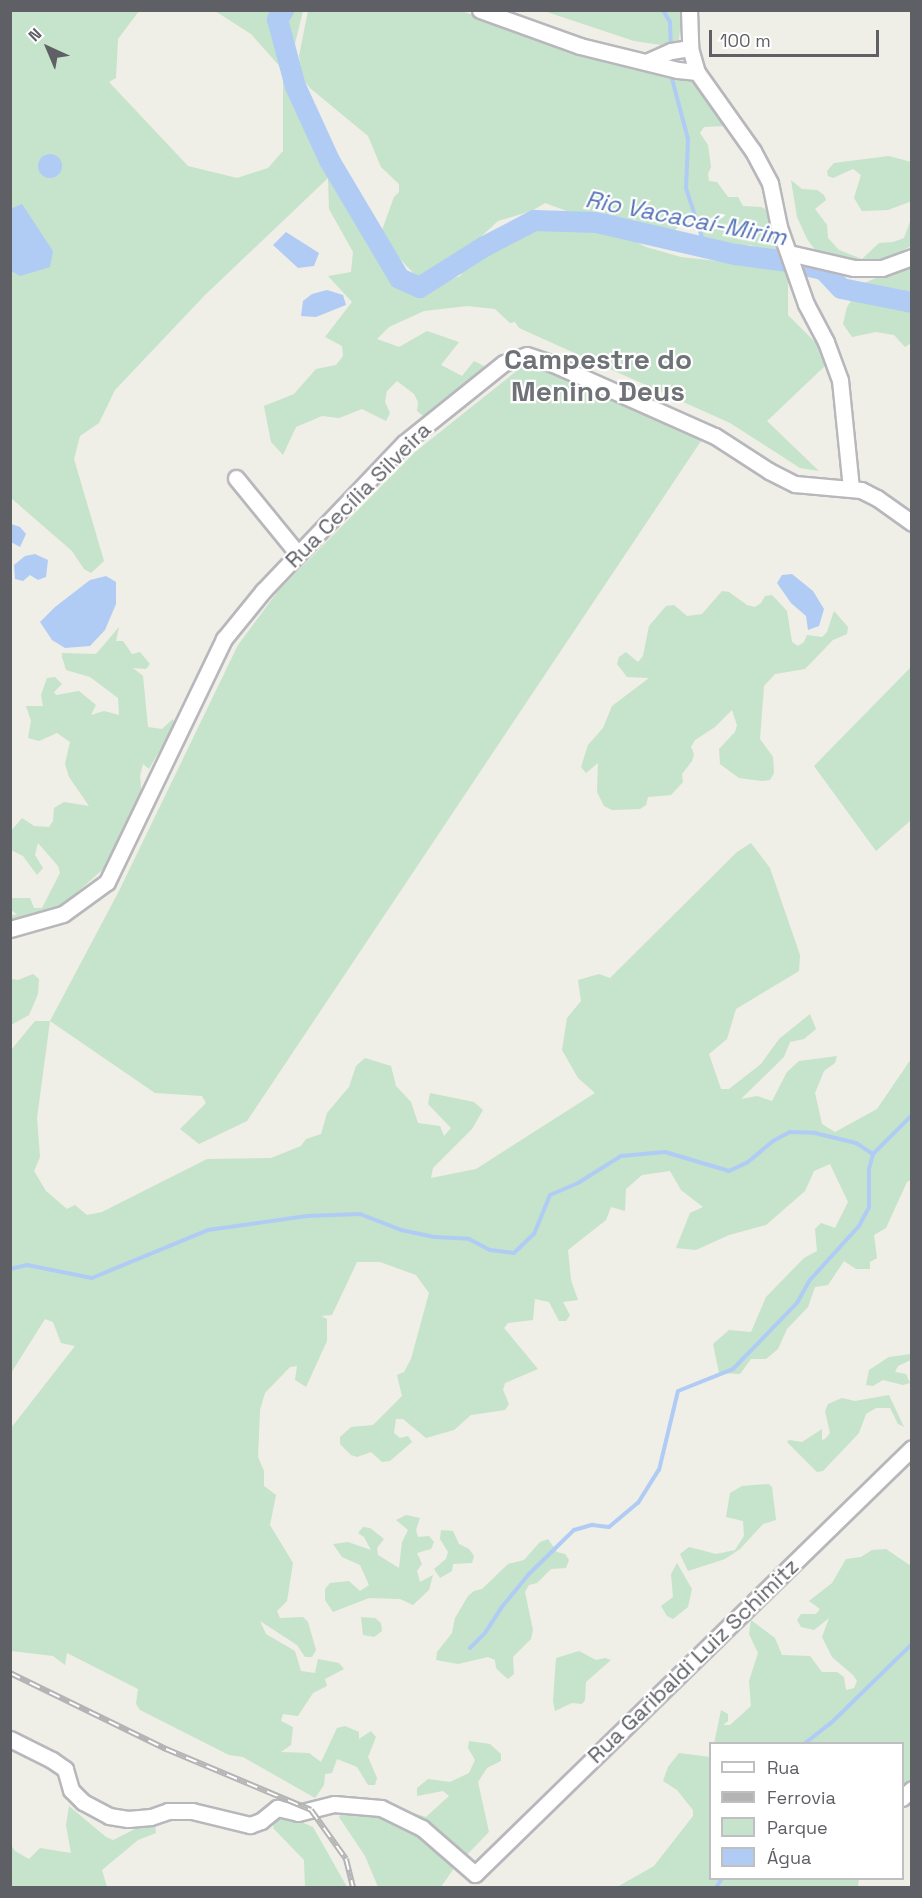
<!DOCTYPE html>
<html>
<head>
<meta charset="utf-8">
<style>
	body { margin:0 }
	#map { position:relative; width:922px; height:1898px; overflow:hidden; background:#efeee7; font-family:"Space Grotesk",sans-serif }
	div>[style] { position:absolute }
	.green>* { inset:0; background:#c6e3cb }
	.water>* { inset:0; background:#b0ccf5 }
	.round { border-radius:50% }
	.stream>* { height:4px; margin:-2px; padding:0 2px; transform-origin:2px; border-radius:2px; background:#b0ccf5 }
	.river>* { height:21px; margin:-10.5px; padding:0 10.5px; transform-origin:10.5px; border-radius:10.5px; background:#b0ccf5 }
	.roads { filter:drop-shadow(2px 0 #b7b7bc) drop-shadow(-2px 0 #b7b7bc) drop-shadow(0 2px #b7b7bc) drop-shadow(0 -2px #b7b7bc) }
	.minor>* { height:15px; margin:-7.5px; padding:0 7.5px; transform-origin:7.5px; border-radius:7.5px; background:#fff }
	.rail>* { height:6px; margin-top:-3px; transform-origin:0; background:repeating-linear-gradient(90deg,#fff 0 11px,#b4b4b5 0 22px); box-sizing:border-box; border-block:2px solid #b4b4b5 }
	span { translate:-50% -50%; white-space:nowrap; text-align:center; line-height:1.15; -webkit-text-stroke:4.5px #fff; paint-order:stroke }
	.street-label { font-size:22px; color:#5e6065 }
	.water-label { font-size:24px; color:#5574b7; font-style:italic }
	.district-label { font-size:28px; color:#6f7277; font-weight:700 }
	.frame { position:absolute; inset:0; border:12px solid #5e6065; pointer-events:none }
	.legend { position:absolute; left:709px; top:1742px; width:195px; height:138px; box-sizing:border-box; background:#fff; border:2px solid #bfbfc1; margin:0; padding:8px 10px; list-style:none; font-size:18px; color:#5e6065 }
	.legend li { display:flex; align-items:center; gap:12px; height:30px }
	.legend b { width:30px; border:2px solid #bfbfc1 }
	.north { position:absolute; left:18px; top:18px; width:60px; height:60px; -webkit-text-stroke:4px #fff; paint-order:stroke; rotate:316deg; font-size:16px; font-weight:700; line-height:24px; text-align:center; color:#5e6065 }
	.north::after { content:''; display:block; margin:auto; width:21px; height:27px; background:#5e6065; clip-path:polygon(50% 0,100% 100%,50% 72%,0 100%) }
	.scale { position:absolute; left:709px; top:30px; width:170px; height:27px; box-sizing:border-box; border:3px solid #5e6065; border-top:0; padding-left:8px; font-size:18px; line-height:21px; white-space:nowrap; color:#5e6065; -webkit-text-stroke:4px #fff; paint-order:stroke }
</style>
</head>
<body>
<div id="map">
	<div class="green">
		<i style="clip-path:polygon(11px 11px,139px 11px,118px 39px,116px 78px,109px 82px,188px 166px,237px 178px,268px 168px,283px 151px,283px 70px,251px 34px,215px 11px,303px 11px,293px 52px,300px 87px,317px 115px,322px 146px,339px 159px,367px 220px,410px 288px,421px 291px,460px 276px,480px 251px,543px 217px,602px 219px,607px 227px,646px 247px,681px 257px,788px 269px,788px 315px,816px 343px,826px 365px,767px 421px,819px 471px,800px 468px,730px 423px,519px 328px,515px 322px,510px 323px,495px 309px,467px 306px,424px 311px,389px 327px,377px 339px,399px 347px,427px 331px,459px 342px,441px 365px,462px 376px,474px 361px,486px 367px,426px 418px,417px 411px,418px 402px,414px 394px,397px 381px,387px 391px,385px 402px,390px 413px,386px 421px,362px 409px,339px 418px,322px 416px,296px 427px,283px 455px,271px 442px,264px 406px,294px 394px,316px 369px,336px 365px,343px 356px,342px 346px,325px 337px,352px 302px,328px 276px,351px 272px,353px 252px,329px 209px,328px 178px,205px 295px,115px 390px,99px 423px,80px 436px,74px 459px,104px 561px,91px 573px,84px 569px,72px 551px,11px 498px)"></i>
		<i style="clip-path:polygon(308px 11px,461px 11px,648px 71px,690px 79px,717px 106px,727px 126px,704px 127px,700px 133px,708px 145px,711px 167px,708px 174px,709px 181px,717px 182px,728px 197px,738px 197px,743px 206px,761px 207px,773px 213px,782px 255px,750px 245px,730px 248px,711px 245px,704px 241px,696px 221px,693px 219px,685px 220px,674px 231px,654px 231px,633px 219px,631px 228px,619px 227px,601px 214px,567px 211px,545px 203px,532px 211px,498px 221px,459px 257px,436px 272px,417px 277px,387px 245px,382px 230px,394px 197px,399px 192px,399px 184px,381px 167px,368px 136px,310px 88px,303px 79px,299px 56px)"></i>
		<i style="clip-path:polygon(544px 11px,682px 11px,679px 40px,661px 45px,634px 41px)"></i>
		<i style="clip-path:polygon(889px 156px,911px 162px,912px 201px,888px 210px,862px 211px,854px 198px,861px 175px,853px 169px,833px 178px,828px 176px,827px 171px,834px 163px)"></i>
		<i style="clip-path:polygon(791px 180px,802px 189px,817px 190px,824px 195px,826px 200px,815px 209px,827px 225px,828px 238px,839px 250px,862px 259px,879px 243px,893px 242px,904px 238px,911px 219px,911px 246px,876px 265px,866px 266px,816px 251px,807px 239px,797px 217px)"></i>
		<i style="clip-path:polygon(911px 263px,911px 343px,905px 347px,894px 335px,876px 332px,852px 337px,843px 324px,847px 307px,862px 284px)"></i>
		<i style="clip-path:polygon(529px 361px,705px 435px,247px 1121px,199px 1144px,180px 1129px,206px 1103px,202px 1096px,155px 1093px,50px 1021px,37px 1118px,40px 1157px,34px 1171px,46px 1191px,67px 1209px,75px 1205px,87px 1215px,102px 1212px,207px 1159px,271px 1158px,301px 1146px,306px 1139px,321px 1134px,327px 1113px,349px 1087px,356px 1066px,365px 1058px,391px 1066px,396px 1086px,411px 1102px,418px 1123px,440px 1126px,444px 1136px,451px 1128px,428px 1104px,430px 1093px,474px 1102px,483px 1110px,472px 1129px,433px 1168px,431px 1178px,476px 1169px,595px 1093px,578px 1078px,562px 1050px,567px 1018px,581px 1001px,578px 980px,599px 974px,610px 978px,737px 852px,751px 843px,770px 868px,800px 955px,799px 971px,736px 1009px,727px 1039px,709px 1054px,721px 1089px,729px 1089px,761px 1064px,779px 1039px,810px 1014px,816px 1029px,804px 1039px,790px 1042px,784px 1057px,741px 1099px,757px 1096px,772px 1101px,787px 1072px,799px 1061px,837px 1056px,835px 1063px,824px 1071px,815px 1093px,822px 1124px,835px 1132px,877px 1109px,911px 1059px,911px 1180px,907px 1182px,886px 1228px,874px 1235px,877px 1258px,870px 1262px,870px 1269px,856px 1269px,844px 1261px,828px 1285px,815px 1287px,808px 1307px,787px 1329px,778px 1349px,766px 1359px,751px 1359px,740px 1374px,719px 1373px,713px 1344px,729px 1330px,751px 1332px,766px 1297px,804px 1258px,817px 1251px,815px 1229px,821px 1223px,835px 1228px,848px 1202px,830px 1164px,814px 1171px,805px 1191px,766px 1225px,729px 1235px,696px 1250px,676px 1248px,690px 1213px,703px 1207px,681px 1190px,670px 1171px,642px 1175px,626px 1189px,625px 1211px,611px 1207px,606px 1220px,568px 1250px,571px 1280px,578px 1300px,563px 1302px,570px 1315px,566px 1321px,559px 1321px,549px 1302px,535px 1299px,533px 1320px,508px 1323px,504px 1328px,538px 1369px,505px 1383px,503px 1390px,509px 1404px,505px 1410px,471px 1415px,454px 1430px,426px 1438px,403px 1419px,396px 1419px,394px 1433px,400px 1438px,408px 1436px,412px 1442px,390px 1461px,382px 1462px,371px 1452px,357px 1457px,351px 1455px,340px 1444px,340px 1437px,351px 1427px,373px 1425px,402px 1396px,397px 1375px,404px 1372px,411px 1359px,429px 1293px,416px 1275px,380px 1262px,357px 1262px,332px 1315px,321px 1316px,327px 1319px,327px 1341px,306px 1387px,295px 1380px,297px 1366px,290px 1367px,265px 1393px,260px 1410px,258px 1457px,264px 1471px,264px 1486px,276px 1495px,270px 1525px,293px 1563px,287px 1601px,277px 1611px,280px 1618px,303px 1617px,308px 1622px,316px 1650px,312px 1657px,305px 1657px,297px 1645px,260px 1621px,266px 1634px,295px 1651px,301px 1671px,315px 1673px,318px 1659px,339px 1663px,344px 1669px,325px 1679px,327px 1686px,313px 1693px,298px 1716px,283px 1714px,281px 1721px,293px 1727px,291px 1745px,281px 1752px,309px 1753px,321px 1762px,337px 1728px,345px 1726px,359px 1732px,359px 1739px,371px 1731px,376px 1737px,368px 1757px,377px 1778px,375px 1785px,368px 1785px,357px 1767px,337px 1759px,332px 1773px,325px 1774px,324px 1785px,315px 1798px,243px 1757px,229px 1755px,140px 1710px,136px 1704px,138px 1689px,67px 1653px,65px 1665px,53px 1656px,11px 1651px,11px 1428px,75px 1346px,61px 1343px,53px 1322px,45px 1319px,11px 1373px,11px 1050px,35px 1021px,50px 1021px,119px 891px,238px 645px,278px 591px,415px 452px)"></i>
		<i style="clip-path:polygon(722px 591px,729px 592px,747px 605px,755px 607px,761px 603px,765px 596px,772px 595px,787px 611px,792px 642px,798px 646px,804px 642px,807px 635px,822px 637px,827px 632px,834px 611px,848px 627px,847px 634px,833px 640px,805px 669px,775px 674px,764px 686px,760px 739px,773px 757px,774px 773px,770px 780px,762px 781px,739px 778px,720px 764px,719px 749px,735px 732px,737px 725px,732px 710px,715px 727px,695px 740px,691px 747px,694px 754px,692px 761px,682px 774px,683px 782px,671px 795px,648px 797px,646px 805px,640px 809px,612px 810px,604px 806px,597px 792px,598px 763px,586px 773px,581px 767px,588px 745px,603px 728px,612px 706px,649px 678px,627px 677px,617px 664px,619px 657px,626px 652px,638px 662px,643px 656px,649px 626px,666px 606px,674px 605px,687px 616px,702px 614px)"></i>
		<i style="clip-path:polygon(119px 627px,116px 641px,123px 641px,132px 654px,140px 652px,150px 664px,146px 669px,133px 668px,143px 676px,148px 727px,162px 729px,173px 719px,175px 724px,149px 769px,143px 764px,140px 776px,142px 796px,111px 862px,63px 905px,46px 914px,11px 922px,11px 916px,17px 914px,11px 910px,11px 898px,30px 898px,34px 908px,42px 908px,60px 873px,58px 866px,38px 843px,35px 855px,43px 868px,37px 875px,23px 856px,11px 850px,11px 831px,22px 818px,34px 826px,49px 827px,53px 821px,54px 808px,64px 802px,89px 806px,69px 777px,65px 764px,70px 742px,57px 733px,39px 741px,28px 738px,31px 721px,26px 706px,43px 706px,41px 695px,47px 678px,55px 677px,62px 684px,54px 692px,56px 695px,79px 691px,96px 705px,91px 715px,104px 711px,119px 715px,118px 698px,90px 677px,66px 670px,62px 657px,62px 653px,96px 654px)"></i>
		<i style="clip-path:polygon(911px 667px,911px 820px,876px 851px,814px 766px)"></i>
		<i style="clip-path:polygon(33px 974px,39px 979px,38px 994px,29px 1015px,11px 1025px,11px 979px,18px 980px)"></i>
		<i style="clip-path:polygon(911px 1354px,911px 1360px,898px 1366px,895px 1372px,906px 1374px,910px 1383px,903px 1385px,883px 1380px,873px 1386px,866px 1385px,869px 1370px,889px 1357px)"></i>
		<i style="clip-path:polygon(889px 1395px,904px 1427px,898px 1424px,890px 1408px,876px 1408px,866px 1414px,859px 1433px,823px 1471px,817px 1472px,787px 1442px,789px 1440px,802px 1442px,822px 1429px,822px 1440px,825px 1439px,830px 1433px,825px 1411px,828px 1404px,842px 1398px,855px 1401px)"></i>
		<i style="clip-path:polygon(769px 1484px,772px 1487px,776px 1520px,763px 1524px,740px 1549px,725px 1559px,688px 1571px,680px 1554px,689px 1547px,716px 1554px,735px 1550px,744px 1536px,743px 1521px,726px 1517px,730px 1493px,742px 1486px)"></i>
		<i style="clip-path:polygon(406px 1515px,420px 1518px,416px 1530px,418px 1537px,429px 1536px,434px 1542px,431px 1549px,417px 1553px,422px 1564px,417px 1571px,420px 1582px,433px 1575px,429px 1590px,413px 1605px,400px 1599px,369px 1598px,333px 1612px,325px 1600px,325px 1589px,330px 1583px,349px 1581px,360px 1591px,369px 1585px,360px 1565px,342px 1557px,333px 1544px,348px 1542px,371px 1550px,364px 1537px,358px 1533px,363px 1527px,370px 1528px,384px 1539px,377px 1548px,378px 1555px,399px 1568px,402px 1542px,408px 1530px,396px 1520px)"></i>
		<i style="clip-path:polygon(441px 1530px,453px 1531px,459px 1544px,469px 1549px,474px 1556px,472px 1563px,453px 1564px,452px 1571px,440px 1578px,434px 1569px,446px 1559px,448px 1552px,440px 1539px)"></i>
		<i style="clip-path:polygon(548px 1539px,557px 1552px,565px 1554px,569px 1560px,566px 1568px,551px 1569px,537px 1583px,529px 1585px,525px 1592px,533px 1630px,531px 1639px,513px 1657px,514px 1674px,508px 1679px,502px 1674px,496px 1668px,495px 1660px,488px 1657px,458px 1664px,436px 1660px,437px 1652px,452px 1633px,455px 1618px,468px 1596px,474px 1591px,482px 1589px,508px 1564px,524px 1560px,540px 1542px)"></i>
		<i style="clip-path:polygon(886px 1549px,911px 1566px,912px 1779px,903px 1788px,902px 1744px,714px 1744px,721px 1710px,728px 1714px,728px 1721px,723px 1725px,730px 1725px,751px 1706px,749px 1681px,758px 1653px,749px 1634px,751px 1620px,775px 1638px,782px 1655px,810px 1656px,822px 1672px,837px 1672px,844px 1677px,846px 1690px,854px 1688px,857px 1681px,853px 1675px,832px 1657px,822px 1637px,829px 1618px,814px 1630px,801px 1627px,797px 1620px,801px 1614px,816px 1614px,820px 1609px,809px 1601px,832px 1583px,846px 1559px,861px 1557px,872px 1550px)"></i>
		<i style="clip-path:polygon(677px 1563px,692px 1589px,688px 1607px,673px 1619px,667px 1616px,661px 1606px,673px 1597px,671px 1574px)"></i>
		<i style="clip-path:polygon(361px 1617px,375px 1618px,381px 1623px,382px 1631px,374px 1637px,363px 1635px)"></i>
		<i style="clip-path:polygon(579px 1651px,596px 1660px,605px 1658px,611px 1660px,586px 1682px,585px 1700px,582px 1704px,572px 1703px,555px 1711px,553px 1701px,556px 1658px)"></i>
		<i style="clip-path:polygon(469px 1741px,490px 1744px,501px 1754px,501px 1761px,487px 1768px,478px 1782px,489px 1832px,454px 1868px,441px 1887px,378px 1887px,365px 1856px,339px 1817px,351px 1803px,363px 1798px,426px 1817px,449px 1796px,443px 1791px,417px 1796px,417px 1788px,428px 1779px,450px 1782px,469px 1773px,475px 1760px,468px 1748px)"></i>
		<i style="clip-path:polygon(679px 1753px,710px 1757px,710px 1878px,859px 1879px,858px 1887px,617px 1887px,654px 1866px,693px 1816px,693px 1810px,677px 1790px,663px 1781px,668px 1767px)"></i>
		<i style="clip-path:polygon(69px 1806px,106px 1837px,113px 1840px,149px 1822px,155px 1826px,156px 1833px,138px 1840px,102px 1870px,107px 1887px,11px 1887px,10px 1844px,15px 1851px,29px 1859px,40px 1848px,71px 1853px,66px 1825px)"></i>
		<i style="clip-path:polygon(290px 1817px,313px 1827px,347px 1887px,305px 1887px,304px 1860px,273px 1828px,275px 1821px)"></i>
	</div>
	<div class="water">
		<i class="round" style="left:38px;top:154px;width:24px;height:24px"></i>
		<i style="clip-path:polygon(22px 204px,53px 251px,50px 267px,20px 276px,11px 271px,10px 209px)"></i>
		<i style="clip-path:polygon(286px 232px,319px 253px,314px 266px,298px 268px,273px 245px)"></i>
		<i style="clip-path:polygon(327px 290px,343px 295px,346px 305px,316px 317px,301px 316px,303px 301px,312px 294px)"></i>
		<i style="clip-path:polygon(11px 524px,20px 527px,26px 534px,20px 547px,11px 542px)"></i>
		<i style="clip-path:polygon(35px 554px,48px 560px,46px 577px,38px 580px,30px 575px,23px 581px,15px 579px,14px 565px,25px 556px)"></i>
		<i style="clip-path:polygon(792px 574px,813px 591px,824px 609px,819px 626px,808px 630px,806px 616px,791px 603px,777px 583px,782px 575px)"></i>
		<i style="clip-path:polygon(106px 576px,116px 582px,116px 604px,105px 630px,90px 646px,65px 648px,52px 640px,40px 622px,55px 607px,90px 580px)"></i>
	</div>
	<div class="stream">
		<i style="left:663px;top:10px;width:14px;rotate:60deg"></i>
		<i style="left:670px;top:22px;width:25px;rotate:88deg"></i>
		<i style="left:670px;top:71px;width:70px;rotate:75.2deg"></i>
		<i style="left:688px;top:139px;width:49px;rotate:92.3deg"></i>
		<i style="left:686px;top:188px;width:62px;rotate:72.1deg"></i>
		<i style="left:10px;top:1269px;width:17px;rotate:-13deg"></i>
		<i style="left:27px;top:1265px;width:66px;rotate:11.3deg"></i>
		<i style="left:92px;top:1278px;width:126px;rotate:-22.5deg"></i>
		<i style="left:208px;top:1230px;width:100px;rotate:-8deg"></i>
		<i style="left:307px;top:1216px;width:53px;rotate:-2.2deg"></i>
		<i style="left:360px;top:1214px;width:44px;rotate:21.3deg"></i>
		<i style="left:401px;top:1230px;width:34px;rotate:12deg"></i>
		<i style="left:434px;top:1237px;width:35px;rotate:3deg"></i>
		<i style="left:469px;top:1239px;width:24px;rotate:28deg"></i>
		<i style="left:490px;top:1250px;width:24px;rotate:7deg"></i>
		<i style="left:514px;top:1253px;width:28px;rotate:-44deg"></i>
		<i style="left:534px;top:1234px;width:42px;rotate:-67.7deg"></i>
		<i style="left:550px;top:1195px;width:30px;rotate:-23deg"></i>
		<i style="left:578px;top:1183px;width:51px;rotate:-32.1deg"></i>
		<i style="left:621px;top:1156px;width:44px;rotate:-5.2deg"></i>
		<i style="left:665px;top:1152px;width:67px;rotate:16.5deg"></i>
		<i style="left:729px;top:1171px;width:21px;rotate:-25deg"></i>
		<i style="left:748px;top:1162px;width:33px;rotate:-40deg"></i>
		<i style="left:773px;top:1141px;width:19px;rotate:-28deg"></i>
		<i style="left:790px;top:1132px;width:25px;rotate:2deg"></i>
		<i style="left:815px;top:1133px;width:42px;rotate:13.7deg"></i>
		<i style="left:856px;top:1143px;width:20px;rotate:33deg"></i>
		<i style="left:470px;top:1648px;width:21px;rotate:-45deg"></i>
		<i style="left:485px;top:1633px;width:30px;rotate:-57deg"></i>
		<i style="left:501px;top:1608px;width:44px;rotate:-50.5deg"></i>
		<i style="left:529px;top:1574px;width:63px;rotate:-44.4deg"></i>
		<i style="left:574px;top:1530px;width:19px;rotate:-16deg"></i>
		<i style="left:592px;top:1525px;width:17px;rotate:7deg"></i>
		<i style="left:609px;top:1527px;width:38px;rotate:-40deg"></i>
		<i style="left:638px;top:1503px;width:39px;rotate:-58deg"></i>
		<i style="left:659px;top:1470px;width:81px;rotate:-76.5deg"></i>
		<i style="left:678px;top:1391px;width:59px;rotate:-21.8deg"></i>
		<i style="left:733px;top:1369px;width:92px;rotate:-45.9deg"></i>
		<i style="left:797px;top:1303px;width:25px;rotate:-61deg"></i>
		<i style="left:809px;top:1281px;width:74px;rotate:-47.7deg"></i>
		<i style="left:859px;top:1226px;width:21px;rotate:-62deg"></i>
		<i style="left:869px;top:1207px;width:38px;rotate:-90deg"></i>
		<i style="left:869px;top:1169px;width:16px;rotate:-75deg"></i>
		<i style="left:873px;top:1154px;width:55px;rotate:-45deg"></i>
		<i style="left:804px;top:1744px;width:33px;rotate:-38deg"></i>
		<i style="left:830px;top:1724px;width:115px;rotate:-44.3deg"></i>
		<i style="left:716px;top:1888px;width:12px;rotate:-59deg"></i>
	</div>
	<div class="river">
		<i style="left:283px;top:10px;width:11px;rotate:124deg"></i>
		<i style="left:277px;top:19px;width:69px;rotate:75deg"></i>
		<i style="left:295px;top:86px;width:81px;rotate:65.3deg"></i>
		<i style="left:329px;top:160px;width:137px;rotate:59.3deg"></i>
		<i style="left:399px;top:278px;width:22px;rotate:24deg"></i>
		<i style="left:419px;top:287px;width:77px;rotate:-32.2deg"></i>
		<i style="left:484px;top:246px;width:56px;rotate:-27.5deg"></i>
		<i style="left:534px;top:220px;width:62px;rotate:1.8deg"></i>
		<i style="left:596px;top:222px;width:143px;rotate:13deg"></i>
		<i style="left:735px;top:254px;width:52px;rotate:7.7deg"></i>
		<i style="left:787px;top:261px;width:37px;rotate:13deg"></i>
		<i style="left:823px;top:269px;width:26px;rotate:47deg"></i>
		<i style="left:841px;top:288px;width:72px;rotate:11.2deg"></i>
	</div>
	<div class="roads">
		<div class="minor">
			<i style="left:480px;top:10px;width:106px;rotate:19.8deg"></i>
			<i style="left:580px;top:46px;width:101px;rotate:13.8deg"></i>
			<i style="left:678px;top:70px;width:19px;rotate:6deg"></i>
			<i style="left:689px;top:10px;width:38px;rotate:88deg"></i>
			<i style="left:690px;top:48px;width:25px;rotate:74deg"></i>
			<i style="left:697px;top:72px;width:97px;rotate:54.7deg"></i>
			<i style="left:753px;top:151px;width:36px;rotate:62deg"></i>
			<i style="left:770px;top:183px;width:45px;rotate:78.4deg"></i>
			<i style="left:779px;top:227px;width:82px;rotate:70.7deg"></i>
			<i style="left:806px;top:304px;width:43px;rotate:62.2deg"></i>
			<i style="left:826px;top:342px;width:40px;rotate:69.8deg"></i>
			<i style="left:840px;top:380px;width:109px;rotate:84.2deg"></i>
			<i style="left:646px;top:62px;width:27px;rotate:-24deg"></i>
			<i style="left:671px;top:51px;width:19px;rotate:-9deg"></i>
			<i style="left:789px;top:253px;width:67px;rotate:13deg"></i>
			<i style="left:854px;top:268px;width:28px"></i>
			<i style="left:882px;top:268px;width:32px;rotate:-20deg"></i>
			<i style="left:236px;top:478px;width:98px;rotate:50.8deg"></i>
			<i style="left:10px;top:929px;width:55px;rotate:-15.8deg"></i>
			<i style="left:63px;top:914px;width:54px;rotate:-36deg"></i>
			<i style="left:107px;top:882px;width:270px;rotate:-64.3deg"></i>
			<i style="left:224px;top:639px;width:62px;rotate:-50.9deg"></i>
			<i style="left:263px;top:591px;width:204px;rotate:-46.4deg"></i>
			<i style="left:404px;top:443px;width:128px;rotate:-38.7deg"></i>
			<i style="left:504px;top:363px;width:24px;rotate:-19deg"></i>
			<i style="left:527px;top:355px;width:28px;rotate:19deg"></i>
			<i style="left:553px;top:364px;width:177px;rotate:24deg"></i>
			<i style="left:715px;top:436px;width:64px;rotate:32.9deg"></i>
			<i style="left:769px;top:471px;width:29px;rotate:27deg"></i>
			<i style="left:795px;top:484px;width:66px;rotate:5.2deg"></i>
			<i style="left:861px;top:490px;width:18px;rotate:27deg"></i>
			<i style="left:877px;top:498px;width:43px;rotate:35.5deg"></i>
			<i style="left:10px;top:1739px;width:47px;rotate:26.6deg"></i>
			<i style="left:52px;top:1760px;width:16px;rotate:35deg"></i>
			<i style="left:65px;top:1769px;width:22px;rotate:74deg"></i>
			<i style="left:71px;top:1790px;width:17px;rotate:45deg"></i>
			<i style="left:83px;top:1802px;width:30px;rotate:28deg"></i>
			<i style="left:109px;top:1816px;width:19px;rotate:9deg"></i>
			<i style="left:128px;top:1819px;width:23px;rotate:-5deg"></i>
			<i style="left:151px;top:1817px;width:18px;rotate:-19deg"></i>
			<i style="left:168px;top:1811px;width:24px"></i>
			<i style="left:192px;top:1811px;width:60px;rotate:13.6deg"></i>
			<i style="left:250px;top:1825px;width:12px;rotate:-20deg"></i>
			<i style="left:261px;top:1821px;width:21px;rotate:-39deg"></i>
			<i style="left:277px;top:1808px;width:22px;rotate:13deg"></i>
			<i style="left:298px;top:1813px;width:37px;rotate:-14deg"></i>
			<i style="left:334px;top:1804px;width:47px;rotate:4.9deg"></i>
			<i style="left:381px;top:1808px;width:46px;rotate:26deg"></i>
			<i style="left:422px;top:1828px;width:70px;rotate:41deg"></i>
			<i style="left:475px;top:1874px;width:610px;rotate:-44.27deg"></i>
			<i style="left:902px;top:1798px;width:13px;rotate:-42deg"></i>
		</div>
	</div>
	<div class="rail">
		<i style="left:10px;top:1673px;width:174px;rotate:26deg"></i>
		<i style="left:166px;top:1749px;width:157px;rotate:22.8deg"></i>
		<i style="left:311px;top:1810px;width:60px;rotate:54.5deg"></i>
		<i style="left:346px;top:1859px;width:30px;rotate:76deg"></i>
	</div>
	<div class="street-label">
		<span style="left:358px;top:495px;rotate:-45deg">Rua Cecília Silveira</span>
		<span style="left:693px;top:1661px;rotate:-44deg">Rua Garibaldi Luiz Schimitz</span>
	</div>
	<div class="water-label">
		<span style="left:686px;top:218px;rotate:11deg">Rio Vacacaí-Mirim</span>
	</div>
	<div class="district-label">
		<span style="left:598px;top:375px">Campestre do<br>Menino Deus</span>
	</div>
	<div class="frame"></div>
	<ul class="legend">
	<li><b style="height:8px;background:#fff"></b>Rua</li>
	<li><b style="height:8px;background:#b4b4b5"></b>Ferrovia</li>
	<li><b style="height:16px;background:#c6e3cb"></b>Parque</li>
	<li><b style="height:16px;background:#b0ccf5"></b>Água</li>
	</ul>
	<div class="north">N</div>
	<div class="scale">100 m</div>
</div>
</body>
</html>
